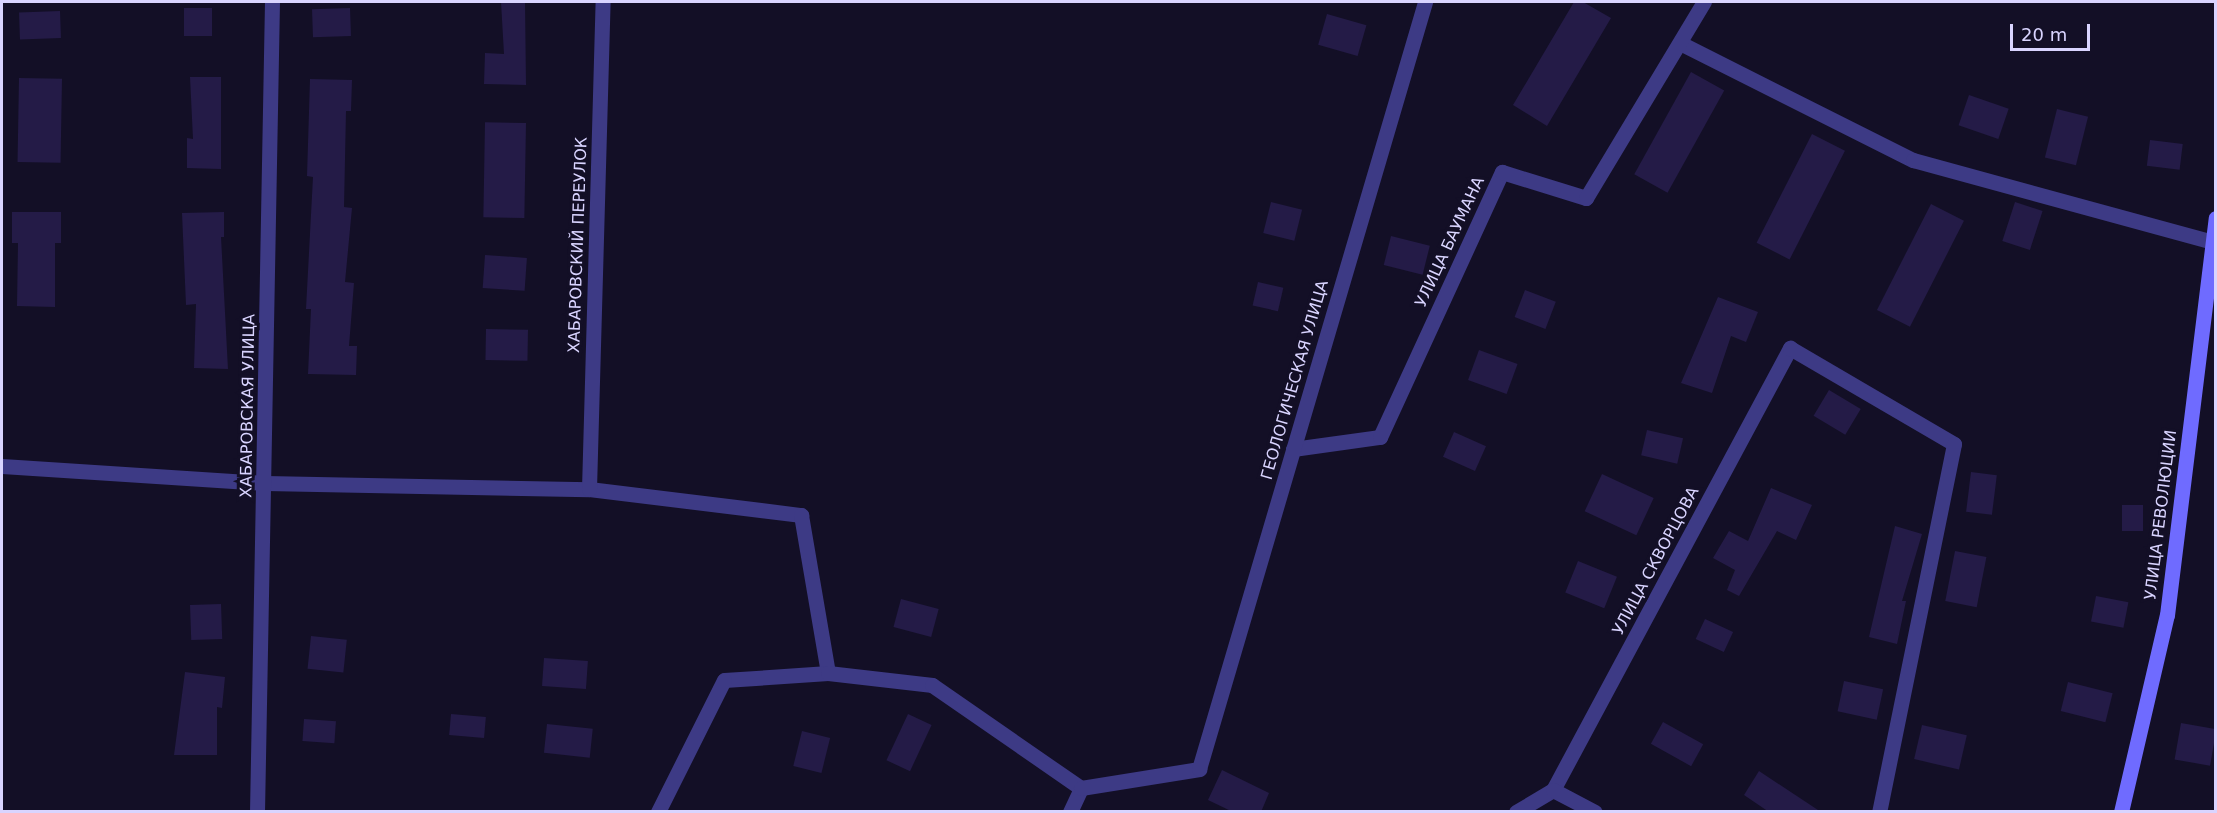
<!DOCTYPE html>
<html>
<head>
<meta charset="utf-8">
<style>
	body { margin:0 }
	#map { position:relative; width:2217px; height:813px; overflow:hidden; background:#130f26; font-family:"DejaVu Sans",sans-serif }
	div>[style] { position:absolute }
	.building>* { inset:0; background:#241b47; transform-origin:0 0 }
	.street>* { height:15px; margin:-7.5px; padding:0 7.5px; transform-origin:7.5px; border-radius:7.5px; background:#3d3a85 }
	.secondary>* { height:15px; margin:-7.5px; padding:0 7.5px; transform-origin:7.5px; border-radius:7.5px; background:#6f6bff }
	span { translate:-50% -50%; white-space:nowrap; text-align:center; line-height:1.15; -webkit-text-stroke:6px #130f26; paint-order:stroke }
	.street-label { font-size:16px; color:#d9d4ff }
	.frame { position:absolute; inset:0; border:3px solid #d9d4ff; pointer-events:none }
	.scale { position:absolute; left:2010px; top:24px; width:80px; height:27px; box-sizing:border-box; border:3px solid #d9d4ff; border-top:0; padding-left:8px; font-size:18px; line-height:21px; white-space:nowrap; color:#d9d4ff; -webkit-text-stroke:4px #130f26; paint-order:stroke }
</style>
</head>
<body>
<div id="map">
	<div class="building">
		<i style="clip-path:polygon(501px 2px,525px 2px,526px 85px,484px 84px,485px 53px,504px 54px)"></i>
		<i style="clip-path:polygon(1574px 2px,1583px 2px,1611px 18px,1547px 126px,1513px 105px)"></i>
		<i style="left:184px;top:8px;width:28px;height:28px"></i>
		<i style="left:350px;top:8px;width:28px;height:38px;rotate:88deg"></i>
		<i style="left:60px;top:11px;width:27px;height:41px;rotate:88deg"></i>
		<i style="left:1327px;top:14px;width:41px;height:32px;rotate:16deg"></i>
		<i style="left:1691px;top:72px;width:38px;height:117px;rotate:29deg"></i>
		<i style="clip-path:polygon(190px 77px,221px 77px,221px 169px,187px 168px,187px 138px,193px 139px)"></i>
		<i style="left:19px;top:78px;width:43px;height:84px;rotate:1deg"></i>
		<i style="clip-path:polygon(310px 79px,352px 80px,351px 111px,346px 111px,344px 207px,352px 208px,345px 282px,354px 283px,349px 346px,357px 346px,356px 375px,308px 374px,311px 309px,306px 309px,313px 177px,307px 176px)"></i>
		<i style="left:1969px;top:95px;width:42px;height:32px;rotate:19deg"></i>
		<i style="left:2057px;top:109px;width:32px;height:50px;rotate:14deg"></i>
		<i style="left:526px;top:123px;width:95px;height:41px;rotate:91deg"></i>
		<i style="left:1812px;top:134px;width:37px;height:122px;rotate:27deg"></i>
		<i style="left:2150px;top:140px;width:33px;height:26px;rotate:7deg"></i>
		<i style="left:1271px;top:202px;width:32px;height:32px;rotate:14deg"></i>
		<i style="left:2015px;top:202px;width:29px;height:41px;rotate:18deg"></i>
		<i style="left:1931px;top:204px;width:37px;height:119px;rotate:27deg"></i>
		<i style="clip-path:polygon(12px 212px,61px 212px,61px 243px,55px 243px,55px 307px,17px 306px,18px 243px,12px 243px)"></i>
		<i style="clip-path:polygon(224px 212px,224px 237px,221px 237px,228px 369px,194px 368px,196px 304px,186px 305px,182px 213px)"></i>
		<i style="left:1391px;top:236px;width:40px;height:30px;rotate:14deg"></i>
		<i style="left:485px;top:255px;width:42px;height:33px;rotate:4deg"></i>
		<i style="left:1258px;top:282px;width:26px;height:24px;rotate:13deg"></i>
		<i style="left:1525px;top:290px;width:33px;height:29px;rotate:21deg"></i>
		<i style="clip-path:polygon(1718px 297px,1758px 312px,1746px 342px,1731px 336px,1712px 393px,1681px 383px)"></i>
		<i style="left:486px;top:329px;width:42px;height:31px;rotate:1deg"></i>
		<i style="left:1479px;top:350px;width:41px;height:32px;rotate:20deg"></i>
		<i style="left:1829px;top:390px;width:37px;height:30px;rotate:31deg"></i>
		<i style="left:1647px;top:430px;width:37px;height:26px;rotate:13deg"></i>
		<i style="left:1454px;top:432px;width:35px;height:27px;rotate:24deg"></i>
		<i style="left:1971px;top:472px;width:26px;height:40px;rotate:7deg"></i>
		<i style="left:1602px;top:474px;width:57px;height:41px;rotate:25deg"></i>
		<i style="clip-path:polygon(1771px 488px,1812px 505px,1796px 540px,1777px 531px,1739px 596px,1727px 590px,1735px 570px,1713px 558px,1729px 531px,1748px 541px)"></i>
		<i style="left:2122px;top:505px;width:21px;height:26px"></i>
		<i style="clip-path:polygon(1895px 526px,1922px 534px,1902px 601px,1906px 601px,1897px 644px,1869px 637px)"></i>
		<i style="left:1955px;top:551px;width:32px;height:51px;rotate:11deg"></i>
		<i style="left:1578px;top:561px;width:42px;height:34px;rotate:22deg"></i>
		<i style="left:2096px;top:596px;width:33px;height:26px;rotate:11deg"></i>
		<i style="left:901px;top:599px;width:39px;height:29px;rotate:15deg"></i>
		<i style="left:221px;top:604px;width:35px;height:31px;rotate:88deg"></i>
		<i style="left:1705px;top:619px;width:31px;height:22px;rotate:25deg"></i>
		<i style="left:311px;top:636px;width:36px;height:33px;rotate:6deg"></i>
		<i style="left:544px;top:658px;width:44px;height:28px;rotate:4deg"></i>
		<i style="clip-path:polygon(185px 672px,225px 677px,222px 708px,217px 707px,217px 755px,174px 755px)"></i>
		<i style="left:1844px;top:681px;width:40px;height:31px;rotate:12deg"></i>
		<i style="left:2068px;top:682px;width:46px;height:30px;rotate:14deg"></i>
		<i style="left:451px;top:714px;width:35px;height:21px;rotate:5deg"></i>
		<i style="left:908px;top:714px;width:26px;height:51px;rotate:25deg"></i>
		<i style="left:304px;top:719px;width:32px;height:22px;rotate:4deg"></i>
		<i style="left:1663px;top:722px;width:46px;height:25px;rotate:29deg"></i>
		<i style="left:2181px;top:723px;width:36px;height:37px;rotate:10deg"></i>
		<i style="left:547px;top:724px;width:46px;height:29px;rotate:6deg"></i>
		<i style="left:1922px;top:725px;width:46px;height:35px;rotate:13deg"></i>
		<i style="left:802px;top:731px;width:29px;height:36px;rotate:14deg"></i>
		<i style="clip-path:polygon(1222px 770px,1269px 793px,1261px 812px,1233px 812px,1208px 800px)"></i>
		<i style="clip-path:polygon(1759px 771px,1821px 812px,1769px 812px,1744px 795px)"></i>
	</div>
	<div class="street">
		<i style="left:1680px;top:43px;width:261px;rotate:26.7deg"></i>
		<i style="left:1913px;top:160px;width:311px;rotate:15.3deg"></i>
		<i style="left:1293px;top:449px;width:88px;rotate:-7.9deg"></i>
		<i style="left:1380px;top:437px;width:292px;rotate:-65.3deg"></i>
		<i style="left:1502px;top:172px;width:88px;rotate:17.2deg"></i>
		<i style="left:1586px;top:198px;width:229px;rotate:-59deg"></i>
		<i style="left:2px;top:466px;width:264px;rotate:3.7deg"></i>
		<i style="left:265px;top:483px;width:324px;rotate:1.1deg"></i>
		<i style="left:589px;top:489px;width:214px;rotate:7deg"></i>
		<i style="left:801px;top:515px;width:160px;rotate:80.3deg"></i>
		<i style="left:828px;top:673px;width:104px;rotate:176.1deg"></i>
		<i style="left:724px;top:680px;width:148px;rotate:116.6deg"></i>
		<i style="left:589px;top:489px;width:487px;rotate:-88.4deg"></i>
		<i style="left:828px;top:673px;width:105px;rotate:6.6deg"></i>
		<i style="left:932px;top:685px;width:181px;rotate:34.7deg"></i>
		<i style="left:1553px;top:790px;width:502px;rotate:-61.8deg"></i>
		<i style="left:1790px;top:348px;width:190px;rotate:30.3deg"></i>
		<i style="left:1954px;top:444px;width:376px;rotate:101.5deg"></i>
		<i style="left:257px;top:812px;width:810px;rotate:-88.94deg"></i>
		<i style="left:1070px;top:812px;width:26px;rotate:-65deg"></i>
		<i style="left:1081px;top:788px;width:120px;rotate:-9.1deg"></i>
		<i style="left:1199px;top:769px;width:800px;rotate:-73.58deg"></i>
		<i style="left:1516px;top:812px;width:43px;rotate:-30.7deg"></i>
		<i style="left:1553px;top:790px;width:47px;rotate:27.6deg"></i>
	</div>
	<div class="secondary">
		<i style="left:2121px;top:812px;width:202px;rotate:-76.9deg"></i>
		<i style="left:2167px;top:615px;width:400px;rotate:-83deg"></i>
	</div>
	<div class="street-label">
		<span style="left:1450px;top:242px;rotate:-65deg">УЛИЦА БАУМАНА</span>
		<span style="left:578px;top:245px;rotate:-88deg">ХАБАРОВСКИЙ ПЕРЕУЛОК</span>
		<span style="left:1295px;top:380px;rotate:-74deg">ГЕОЛОГИЧЕСКАЯ УЛИЦА</span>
		<span style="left:248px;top:406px;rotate:-89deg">ХАБАРОВСКАЯ УЛИЦА</span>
		<span style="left:2161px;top:515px;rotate:-83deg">УЛИЦА РЕВОЛЮЦИИ</span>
		<span style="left:1656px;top:561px;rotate:-62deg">УЛИЦА СКВОРЦОВА</span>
	</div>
	<div class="frame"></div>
	<div class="scale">20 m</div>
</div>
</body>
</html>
